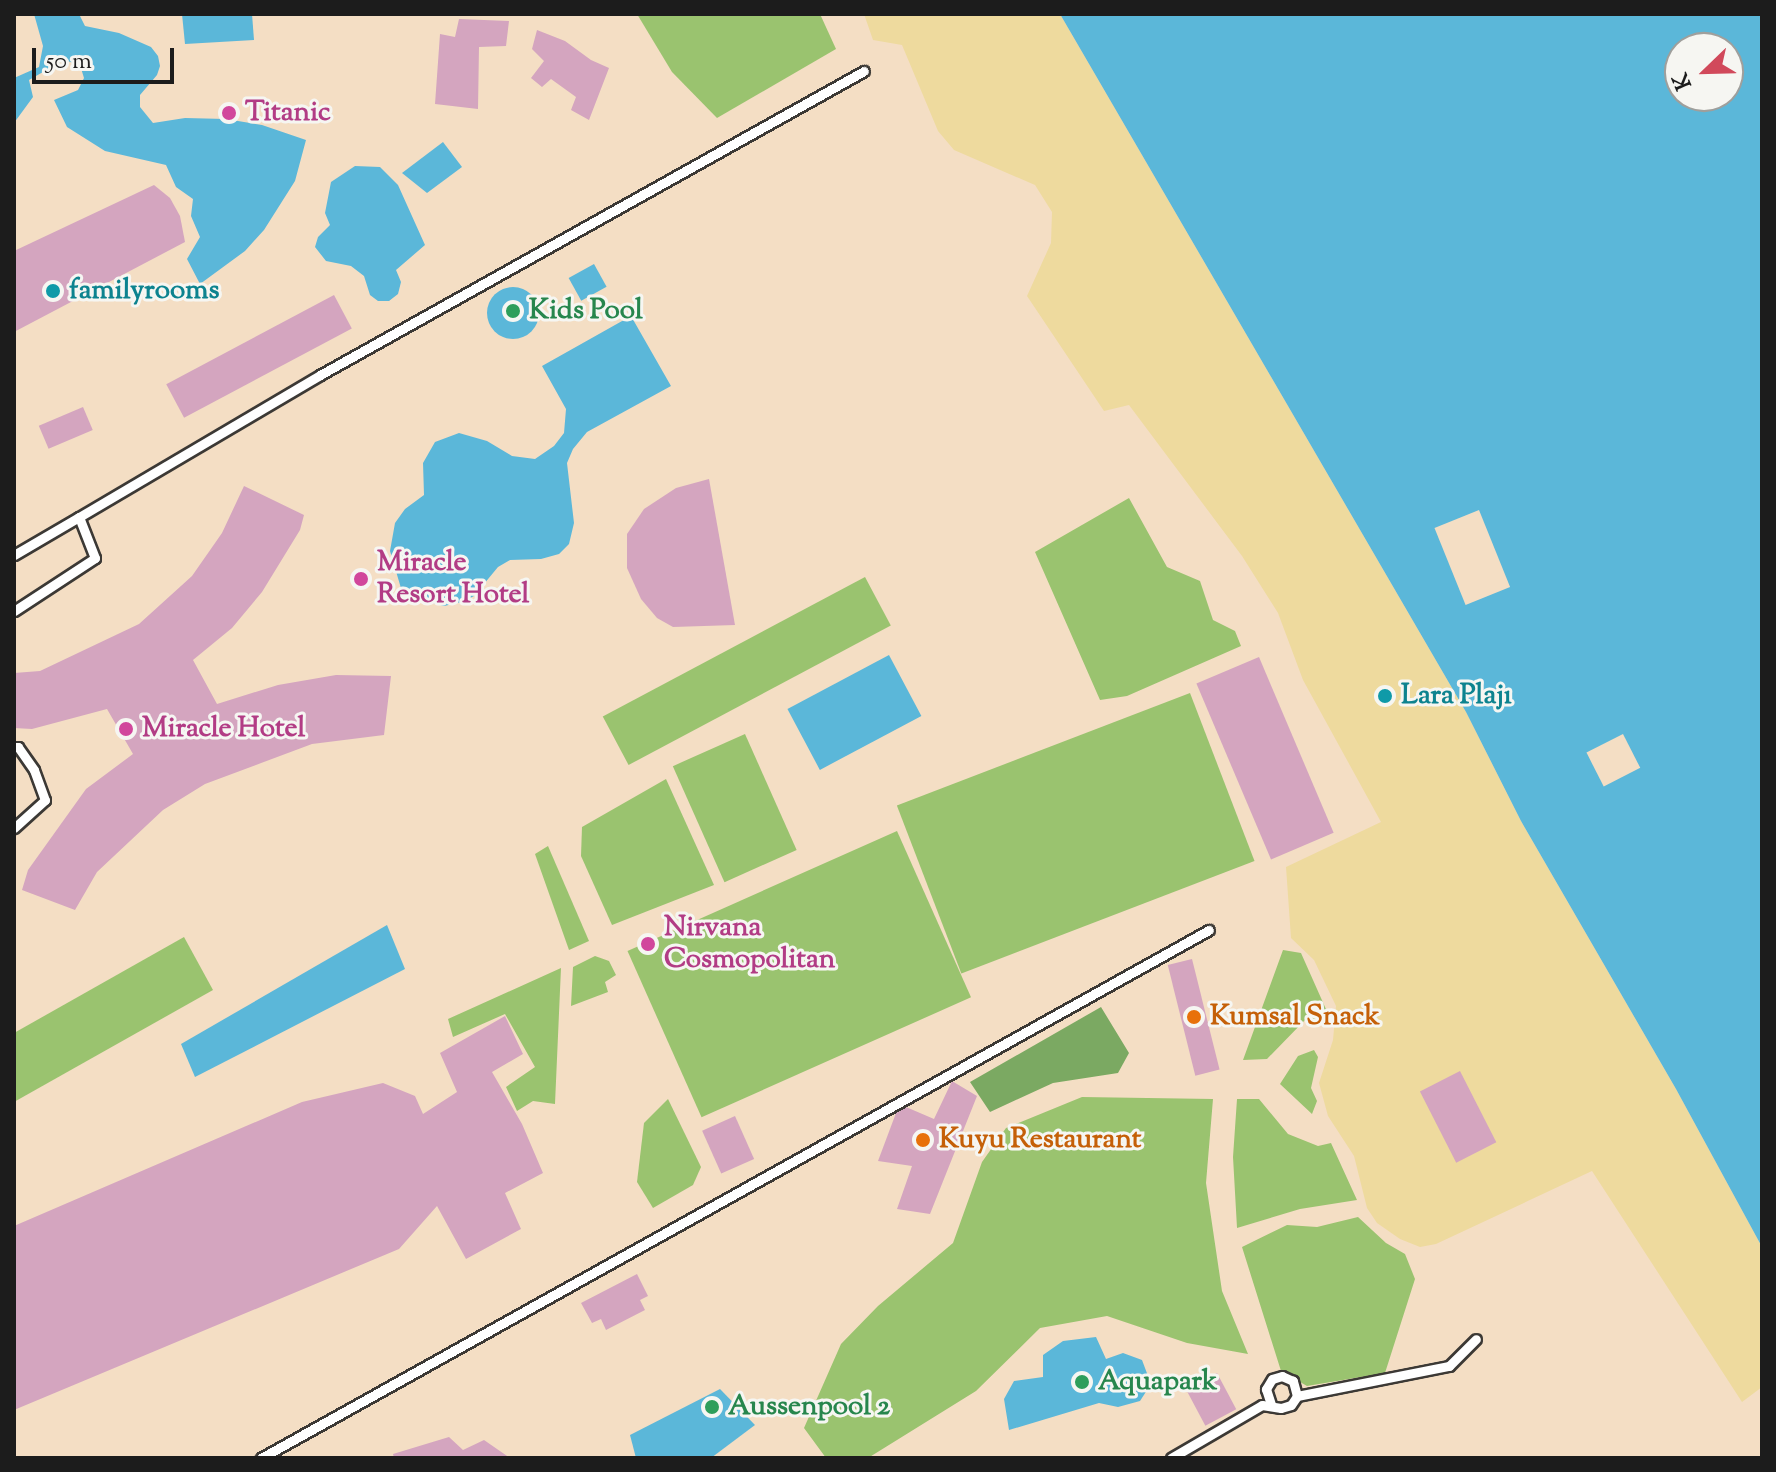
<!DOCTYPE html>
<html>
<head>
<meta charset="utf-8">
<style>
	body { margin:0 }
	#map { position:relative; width:1776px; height:1472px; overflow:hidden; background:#f4dec4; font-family:"Sorts Mill Goudy",serif }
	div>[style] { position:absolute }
	.green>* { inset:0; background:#9ac36f; transform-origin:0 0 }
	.forest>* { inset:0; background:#7ba962 }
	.sand>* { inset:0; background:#eeda9e }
	.water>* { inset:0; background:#5bb7d9; transform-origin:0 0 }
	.round { border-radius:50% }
	.pier>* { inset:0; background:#f4dec4; transform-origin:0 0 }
	.building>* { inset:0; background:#d4a5bf; transform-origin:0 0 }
	.roads { filter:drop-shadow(2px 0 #3c3935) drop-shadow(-2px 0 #3c3935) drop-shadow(0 2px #3c3935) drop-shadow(0 -2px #3c3935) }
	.lane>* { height:9px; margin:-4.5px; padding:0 4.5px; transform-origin:4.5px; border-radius:4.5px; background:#fff }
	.dots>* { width:22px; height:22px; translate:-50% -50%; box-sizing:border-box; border:4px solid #f6f6f2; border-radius:50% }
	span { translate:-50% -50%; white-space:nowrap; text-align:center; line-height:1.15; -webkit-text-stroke:6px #f6f6f2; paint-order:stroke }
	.hotel-label { font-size:28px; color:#b23c85; font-weight:700 }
	.left { translate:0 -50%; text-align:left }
	.culture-label { font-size:28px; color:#0d838f; font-weight:700 }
	.leisure-label { font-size:28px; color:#27864d; font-weight:700 }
	.food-label { font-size:28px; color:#c56008; font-weight:700 }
	.frame { position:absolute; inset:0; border:16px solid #1c1c1c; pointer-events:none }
	.north { position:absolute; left:1664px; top:32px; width:80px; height:80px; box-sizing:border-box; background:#f6f6f2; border:2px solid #9f9f9c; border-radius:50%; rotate:247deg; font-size:22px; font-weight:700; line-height:32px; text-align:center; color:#1c1c1c }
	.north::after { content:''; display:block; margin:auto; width:28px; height:36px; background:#d1495b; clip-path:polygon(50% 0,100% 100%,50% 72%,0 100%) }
	.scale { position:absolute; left:32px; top:48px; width:142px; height:36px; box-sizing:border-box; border:4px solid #1c1c1c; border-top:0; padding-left:10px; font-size:24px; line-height:28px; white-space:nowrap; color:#1c1c1c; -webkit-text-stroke:6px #f6f6f2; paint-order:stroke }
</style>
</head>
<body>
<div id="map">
	<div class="green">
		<i style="clip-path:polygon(637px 14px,820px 14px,836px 49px,717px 118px,672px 72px)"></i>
		<i style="clip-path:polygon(1129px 498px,1167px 567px,1200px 581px,1213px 620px,1235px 631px,1241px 646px,1127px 696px,1100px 700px,1035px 552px)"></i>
		<i style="left:865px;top:577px;width:55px;height:297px;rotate:62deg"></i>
		<i style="left:1190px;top:693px;width:180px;height:314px;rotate:69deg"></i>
		<i style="left:745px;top:734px;width:127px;height:79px;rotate:66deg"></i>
		<i style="clip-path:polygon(666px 779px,714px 885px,612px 925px,581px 856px,582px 827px)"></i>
		<i style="left:897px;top:831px;width:182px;height:295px;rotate:66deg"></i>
		<i style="clip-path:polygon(548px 846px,589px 941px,569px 950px,535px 854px)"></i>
		<i style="clip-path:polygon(184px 937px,213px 990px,14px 1102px,14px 1033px)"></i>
		<i style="clip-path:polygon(1283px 950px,1301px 953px,1329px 1016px,1305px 1020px,1267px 1059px,1243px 1060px)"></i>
		<i style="clip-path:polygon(595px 956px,609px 961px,616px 975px,605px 982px,608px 992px,571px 1006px,573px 967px)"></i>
		<i style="clip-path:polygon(561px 968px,555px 1104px,533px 1101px,517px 1111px,506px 1087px,535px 1067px,505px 1014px,453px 1037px,448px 1019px)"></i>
		<i style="clip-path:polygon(1314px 1050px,1318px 1057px,1311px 1088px,1317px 1101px,1312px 1114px,1280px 1084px,1298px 1056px)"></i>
		<i style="clip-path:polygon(1082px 1097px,1213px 1099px,1206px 1183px,1222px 1291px,1248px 1354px,1187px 1343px,1107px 1316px,1040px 1328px,976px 1391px,868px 1458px,826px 1458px,804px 1428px,841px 1344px,878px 1306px,953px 1243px,982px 1162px,1006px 1128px)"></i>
		<i style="clip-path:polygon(668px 1099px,701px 1167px,693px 1185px,653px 1208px,637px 1182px,644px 1123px)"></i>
		<i style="clip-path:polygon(1237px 1099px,1259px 1099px,1288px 1134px,1318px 1146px,1331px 1143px,1357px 1200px,1300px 1209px,1237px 1228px,1233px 1157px)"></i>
		<i style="clip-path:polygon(1358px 1217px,1386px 1243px,1405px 1254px,1415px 1279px,1385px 1373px,1307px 1386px,1281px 1371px,1242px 1247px,1287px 1225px,1317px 1227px)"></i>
	</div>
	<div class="forest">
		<i style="clip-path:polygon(1101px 1007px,1129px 1053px,1118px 1073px,1053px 1083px,990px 1112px,970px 1082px)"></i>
	</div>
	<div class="sand">
		<i style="clip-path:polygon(864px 14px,1060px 14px,1466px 712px,1521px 821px,1676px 1089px,1762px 1247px,1762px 1387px,1742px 1402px,1592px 1171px,1436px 1244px,1420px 1247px,1400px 1239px,1377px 1223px,1367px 1208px,1354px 1156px,1328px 1116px,1319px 1083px,1333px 1040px,1336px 1006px,1314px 960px,1291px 938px,1286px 867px,1381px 822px,1303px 680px,1278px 613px,1242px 556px,1129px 405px,1104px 411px,1027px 296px,1051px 243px,1052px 212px,1035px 185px,954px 150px,938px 131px,902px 45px,873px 40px)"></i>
	</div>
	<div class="water">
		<i style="clip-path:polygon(34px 14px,79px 14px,85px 26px,119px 33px,151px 47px,158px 56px,160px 66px,157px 75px,140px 95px,140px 107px,153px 123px,185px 118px,226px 119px,262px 125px,306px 140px,295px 181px,264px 230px,245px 251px,200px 284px,187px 259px,200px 237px,191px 216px,193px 199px,176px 187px,166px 165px,105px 151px,67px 127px,54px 100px,78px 90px,84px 78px,80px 65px,64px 60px,29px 80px,33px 97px,14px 123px,14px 78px,39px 67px,43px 46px)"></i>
		<i style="clip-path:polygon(182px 14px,252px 14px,254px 40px,185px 44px)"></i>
		<i style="clip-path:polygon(evenodd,1060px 14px,1762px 14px,1762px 1247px,1676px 1089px,1521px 821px,1466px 712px,1060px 14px,1680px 48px,1728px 48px,1728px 96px,1680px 96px,1680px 48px)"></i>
		<i style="clip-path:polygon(443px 142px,462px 167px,427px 193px,402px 173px)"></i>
		<i style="clip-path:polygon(355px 166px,380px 167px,398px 185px,425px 245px,396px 270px,401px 282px,398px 294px,389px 301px,378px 301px,370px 295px,364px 276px,351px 266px,326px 261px,315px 247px,318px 237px,330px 225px,325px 213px,331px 182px)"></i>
		<i style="left:594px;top:264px;width:26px;height:29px;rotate:61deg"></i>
		<i class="round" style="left:487px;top:287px;width:52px;height:52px"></i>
		<i style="clip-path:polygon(631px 316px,671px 386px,587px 432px,573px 449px,567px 463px,574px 523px,569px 544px,559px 554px,541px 559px,510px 560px,498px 567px,474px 596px,462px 602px,444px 606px,403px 595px,390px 551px,395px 523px,405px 509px,424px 495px,423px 463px,435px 442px,459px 433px,487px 441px,512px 456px,535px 459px,554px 446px,564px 433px,566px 409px,542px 366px)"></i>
		<i style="left:889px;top:655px;width:69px;height:115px;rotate:62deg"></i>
		<i style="clip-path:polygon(387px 925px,405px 969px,195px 1077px,181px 1044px)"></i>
		<i style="clip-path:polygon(1096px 1337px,1106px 1359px,1123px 1353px,1142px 1360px,1151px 1384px,1140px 1401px,1118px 1407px,1099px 1403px,1009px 1430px,1004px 1399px,1014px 1381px,1043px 1377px,1043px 1355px,1063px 1341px)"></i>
		<i style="clip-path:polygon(720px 1389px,755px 1425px,711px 1458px,636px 1458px,630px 1435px)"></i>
	</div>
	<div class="pier">
		<i style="left:1479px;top:510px;width:83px;height:48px;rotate:68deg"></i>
		<i style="left:1623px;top:734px;width:38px;height:41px;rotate:63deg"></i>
	</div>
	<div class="building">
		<i style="clip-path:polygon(459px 19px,509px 21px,506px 46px,479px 47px,478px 109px,435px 104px,440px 34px,455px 37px)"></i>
		<i style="clip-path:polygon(537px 30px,565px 41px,591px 60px,609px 68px,589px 120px,571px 110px,576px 97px,551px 79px,542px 87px,531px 78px,544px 61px,532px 49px)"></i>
		<i style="clip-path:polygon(154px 185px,170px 198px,180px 216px,185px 242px,14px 332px,14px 251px)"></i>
		<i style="left:334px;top:295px;width:38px;height:190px;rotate:62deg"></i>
		<i style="left:83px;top:407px;width:25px;height:48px;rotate:67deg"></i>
		<i style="clip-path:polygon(709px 479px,735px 625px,673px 627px,657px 618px,641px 599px,627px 568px,627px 534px,644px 509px,676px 488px)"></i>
		<i style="clip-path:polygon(244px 486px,304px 515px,300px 530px,262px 592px,232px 628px,193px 660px,217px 704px,278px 685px,336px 675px,391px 676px,384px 735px,312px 744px,205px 784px,163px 810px,97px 872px,75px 910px,22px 890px,28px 870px,86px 789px,133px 754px,107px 709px,32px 729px,14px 728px,14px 673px,40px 671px,139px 624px,192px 576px,222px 533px)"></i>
		<i style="left:1259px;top:657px;width:191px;height:68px;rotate:67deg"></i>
		<i style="left:1192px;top:959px;width:114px;height:25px;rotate:76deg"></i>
		<i style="clip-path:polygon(505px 1016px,523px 1054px,492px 1072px,522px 1124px,543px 1173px,505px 1193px,521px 1229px,466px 1259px,437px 1206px,399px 1249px,14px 1410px,14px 1226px,302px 1102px,383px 1083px,415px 1096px,423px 1114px,457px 1092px,440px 1053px)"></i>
		<i style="left:1460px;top:1071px;width:80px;height:45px;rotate:63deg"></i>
		<i style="clip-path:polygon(952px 1081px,977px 1096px,930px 1214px,897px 1209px,912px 1166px,878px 1161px,896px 1113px,906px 1107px,934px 1119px)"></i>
		<i style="left:735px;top:1116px;width:47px;height:36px;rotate:66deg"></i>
		<i style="clip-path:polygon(637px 1274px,648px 1296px,640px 1300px,645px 1310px,606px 1330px,601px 1319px,592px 1323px,581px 1303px)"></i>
		<i style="left:1217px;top:1373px;width:41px;height:35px;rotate:62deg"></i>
		<i style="clip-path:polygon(449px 1437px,463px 1450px,484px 1440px,510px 1458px,394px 1458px,393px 1454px)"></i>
	</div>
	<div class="roads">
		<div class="lane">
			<i style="left:79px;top:517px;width:280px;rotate:-30.5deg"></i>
			<i style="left:320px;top:375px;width:623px;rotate:-29.2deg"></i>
			<i style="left:14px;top:555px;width:75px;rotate:-30.3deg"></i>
			<i style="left:79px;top:517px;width:44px;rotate:68.7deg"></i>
			<i style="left:95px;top:558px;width:97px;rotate:146.8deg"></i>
			<i style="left:14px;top:747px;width:4px"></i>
			<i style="left:18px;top:747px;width:28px;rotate:55deg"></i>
			<i style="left:34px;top:770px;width:32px;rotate:70deg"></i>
			<i style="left:45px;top:800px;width:42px;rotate:137.9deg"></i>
			<i style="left:1297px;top:1396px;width:155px;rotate:-11.2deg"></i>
			<i style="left:1449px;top:1366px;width:38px;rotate:-45deg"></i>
			<i style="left:261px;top:1458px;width:1085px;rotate:-29.12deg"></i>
			<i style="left:1171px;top:1458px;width:105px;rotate:-30.2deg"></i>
			<i style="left:1262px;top:1405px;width:19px;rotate:9deg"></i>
			<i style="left:1281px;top:1408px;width:10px;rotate:-17deg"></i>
			<i style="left:1291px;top:1405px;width:11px;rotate:-56deg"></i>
			<i style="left:1297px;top:1396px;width:16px;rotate:-105deg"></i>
			<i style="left:1293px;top:1381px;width:12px;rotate:-156deg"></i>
			<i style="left:1282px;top:1376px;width:10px;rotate:163deg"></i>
			<i style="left:1272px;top:1379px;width:12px;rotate:121deg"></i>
			<i style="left:1266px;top:1389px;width:16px;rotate:72deg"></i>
		</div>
	</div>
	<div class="dots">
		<i style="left:229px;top:113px;background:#d1479c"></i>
		<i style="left:53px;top:291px;background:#0f9aa8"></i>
		<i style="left:513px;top:311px;background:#2e9e5b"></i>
		<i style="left:361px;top:579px;background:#d1479c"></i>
		<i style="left:1385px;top:696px;background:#0f9aa8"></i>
		<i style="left:126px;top:729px;background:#d1479c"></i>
		<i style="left:648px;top:944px;background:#d1479c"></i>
		<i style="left:1194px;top:1017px;background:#e8710a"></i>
		<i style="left:923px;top:1140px;background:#e8710a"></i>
		<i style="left:1082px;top:1382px;background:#2e9e5b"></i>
		<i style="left:712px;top:1407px;background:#2e9e5b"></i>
	</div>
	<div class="hotel-label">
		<span class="left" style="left:245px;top:113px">Titanic</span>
		<span class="left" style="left:377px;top:579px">Miracle<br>Resort Hotel</span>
		<span class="left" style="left:142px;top:729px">Miracle Hotel</span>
		<span class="left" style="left:664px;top:944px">Nirvana<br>Cosmopolitan</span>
	</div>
	<div class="culture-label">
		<span class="left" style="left:69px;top:291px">familyrooms</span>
		<span class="left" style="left:1401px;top:696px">Lara Plajı</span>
	</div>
	<div class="leisure-label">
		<span class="left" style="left:529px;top:311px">Kids Pool</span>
		<span class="left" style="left:1098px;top:1382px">Aquapark</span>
		<span class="left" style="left:728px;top:1407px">Aussenpool 2</span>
	</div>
	<div class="food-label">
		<span class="left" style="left:1210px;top:1017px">Kumsal Snack</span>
		<span class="left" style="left:939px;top:1140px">Kuyu Restaurant</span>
	</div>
	<div class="frame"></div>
	<div class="north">K</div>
	<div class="scale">50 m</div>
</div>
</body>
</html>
